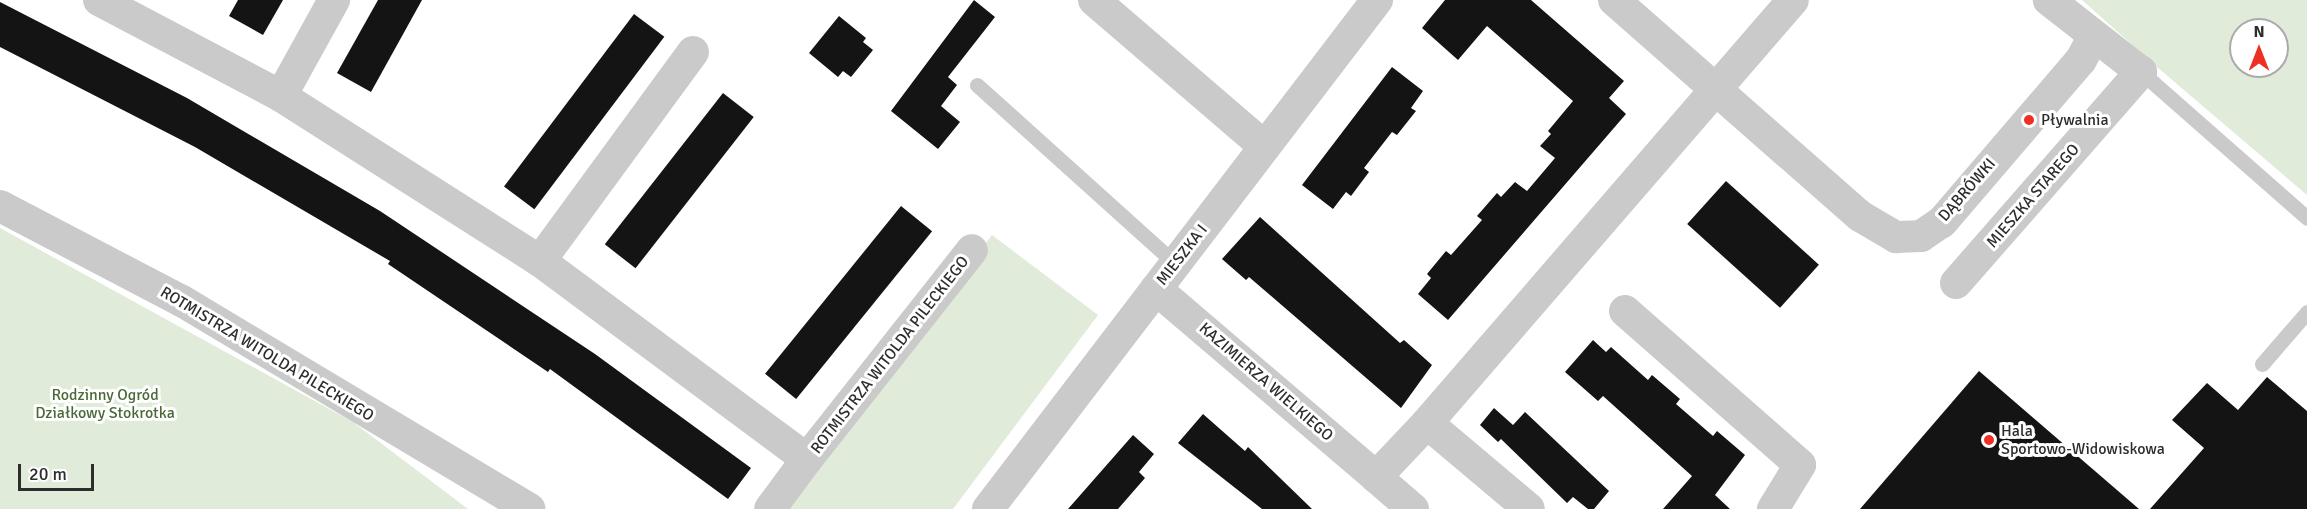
<!DOCTYPE html>
<html>
<head>
<meta charset="utf-8">
<style>
	body { margin:0 }
	#map { position:relative; width:2307px; height:509px; overflow:hidden; background:#fff; font-family:Signika,sans-serif }
	div>[style] { position:absolute }
	.green>* { inset:0; background:#e0ebd9 }
	.building>* { inset:0; background:#141414; transform-origin:0 0 }
	.lane>* { height:15px; margin:-7.5px; padding:0 7.5px; transform-origin:7.5px; border-radius:7.5px; background:#cacaca }
	.street>* { height:32px; margin:-16px; padding:0 16px; transform-origin:16px; border-radius:16px; background:#cacaca }
	.dots>* { width:16px; height:16px; translate:-50% -50%; box-sizing:border-box; border:3px solid #fff; border-radius:50% }
	span { translate:-50% -50%; white-space:nowrap; text-align:center; line-height:1.15; -webkit-text-stroke:6px #fff; paint-order:stroke }
	.poi-label { font-size:16px; color:#2d2d2d }
	.left { translate:0 -50%; text-align:left }
	.street-label { font-size:16px; color:#2d2d2d }
	.park-label { font-size:16px; color:#496a38 }
	.north { position:absolute; left:2229px; top:18px; width:60px; height:60px; box-sizing:border-box; background:#fff; border:2px solid #ababab; border-radius:50%; rotate:0deg; font-size:16px; font-weight:700; line-height:24px; text-align:center; color:#2d2d2d }
	.north::after { content:''; display:block; margin:auto; width:21px; height:27px; background:#ee3024; clip-path:polygon(50% 0,100% 100%,50% 72%,0 100%) }
	.scale { position:absolute; left:18px; top:464px; width:76px; height:27px; box-sizing:border-box; border:3px solid #2d2d2d; border-top:0; padding-left:8px; font-size:18px; line-height:21px; white-space:nowrap; color:#2d2d2d; -webkit-text-stroke:4px #fff; paint-order:stroke }
</style>
</head>
<body>
<div id="map">
	<div class="green">
		<i style="clip-path:polygon(evenodd,2082px 0,2307px 0,2307px 195px,2157px 67px,2082px 0,2241px 30px,2277px 30px,2277px 66px,2241px 66px,2241px 30px)"></i>
		<i style="clip-path:polygon(0 228px,353px 422px,468px 509px,0 509px)"></i>
		<i style="clip-path:polygon(992px 235px,1098px 315px,953px 509px,787px 509px)"></i>
	</div>
	<div class="building">
		<i style="clip-path:polygon(238px 0,283px 0,263px 35px,229px 16px)"></i>
		<i style="clip-path:polygon(378px 0,422px 0,371px 92px,337px 73px)"></i>
		<i style="clip-path:polygon(974px 0,995px 17px,948px 77px,957px 85px,941px 106px,960px 122px,938px 149px,891px 111px)"></i>
		<i style="clip-path:polygon(1445px 0,1531px 0,1624px 81px,1609px 98px,1626px 114px,1448px 320px,1418px 294px,1431px 278px,1427px 274px,1446px 251px,1451px 255px,1482px 220px,1477px 216px,1497px 193px,1501px 197px,1515px 182px,1527px 191px,1555px 158px,1540px 146px,1551px 134px,1548px 131px,1573px 101px,1487px 26px,1458px 60px,1422px 28px)"></i>
		<i style="clip-path:polygon(0 2px,187px 98px,380px 211px,595px 354px,751px 468px,728px 499px,550px 369px,548px 372px,388px 264px,390px 261px,195px 147px,0 47px)"></i>
		<i style="left:634px;top:14px;width:38px;height:216px;rotate:37deg"></i>
		<i style="clip-path:polygon(839px 16px,866px 38px,863px 42px,873px 50px,851px 77px,843px 71px,838px 77px,809px 53px)"></i>
		<i style="clip-path:polygon(1392px 67px,1423px 91px,1411px 108px,1416px 111px,1397px 135px,1392px 132px,1364px 168px,1369px 172px,1351px 196px,1346px 192px,1333px 209px,1302px 185px)"></i>
		<i style="left:723px;top:93px;width:39px;height:192px;rotate:38deg"></i>
		<i style="left:1726px;top:181px;width:125px;height:58px;rotate:42deg"></i>
		<i style="left:901px;top:206px;width:40px;height:216px;rotate:39deg"></i>
		<i style="clip-path:polygon(1260px 217px,1400px 343px,1404px 340px,1432px 365px,1401px 408px,1249px 277px,1246px 280px,1222px 259px)"></i>
		<i style="clip-path:polygon(1593px 340px,1606px 352px,1611px 347px,1648px 380px,1652px 375px,1680px 399px,1676px 404px,1713px 436px,1717px 431px,1745px 455px,1715px 495px,1730px 509px,1663px 509px,1692px 476px,1603px 396px,1598px 401px,1565px 372px)"></i>
		<i style="clip-path:polygon(1979px 371px,2139px 509px,1860px 509px)"></i>
		<i style="clip-path:polygon(2267px 377px,2307px 411px,2307px 509px,2150px 509px,2204px 448px,2172px 420px,2207px 383px,2238px 410px)"></i>
		<i style="clip-path:polygon(1494px 408px,1513px 425px,1525px 412px,1609px 491px,1594px 509px,1588px 509px,1573px 497px,1567px 503px,1501px 439px,1498px 442px,1480px 425px)"></i>
		<i style="clip-path:polygon(1203px 414px,1245px 451px,1248px 447px,1312px 509px,1262px 509px,1178px 443px)"></i>
		<i style="clip-path:polygon(1133px 435px,1154px 454px,1139px 472px,1145px 478px,1118px 509px,1068px 509px)"></i>
	</div>
	<div class="lane">
		<i style="left:2141px;top:72px;width:221px;rotate:41.3deg"></i>
		<i style="left:977px;top:85px;width:266px;rotate:42deg"></i>
		<i style="left:2262px;top:364px;width:69px;rotate:-49.1deg"></i>
	</div>
	<div class="street">
		<i style="left:99px;top:0;width:206px;rotate:27.8deg"></i>
		<i style="left:281px;top:96px;width:307px;rotate:32.5deg"></i>
		<i style="left:540px;top:261px;width:332px;rotate:36.6deg"></i>
		<i style="left:807px;top:459px;width:62px;rotate:126.5deg"></i>
		<i style="left:1094px;top:0;width:225px;rotate:40.7deg"></i>
		<i style="left:1614px;top:0;width:327px;rotate:41.3deg"></i>
		<i style="left:1860px;top:216px;width:42px;rotate:30.3deg"></i>
		<i style="left:1896px;top:237px;width:25px;rotate:-2deg"></i>
		<i style="left:1921px;top:236px;width:25px;rotate:-34deg"></i>
		<i style="left:1942px;top:222px;width:213px;rotate:-49.4deg"></i>
		<i style="left:2081px;top:60px;width:26px;rotate:-62deg"></i>
		<i style="left:281px;top:96px;width:110px;rotate:-61.1deg"></i>
		<i style="left:0;top:206px;width:205px;rotate:27.6deg"></i>
		<i style="left:182px;top:301px;width:405px;rotate:30.9deg"></i>
		<i style="left:540px;top:261px;width:259px;rotate:-53.8deg"></i>
		<i style="left:1956px;top:283px;width:281px;rotate:-48.8deg"></i>
		<i style="left:2141px;top:72px;width:117px;rotate:-142deg"></i>
		<i style="left:1156px;top:289px;width:289px;rotate:40.5deg"></i>
		<i style="left:1376px;top:477px;width:74px;rotate:-46.6deg"></i>
		<i style="left:1427px;top:423px;width:133px;rotate:40.1deg"></i>
		<i style="left:1625px;top:311px;width:233px;rotate:41.3deg"></i>
		<i style="left:1800px;top:465px;width:52px;rotate:121.5deg"></i>
		<i style="left:1427px;top:423px;width:559px;rotate:-49.13deg"></i>
		<i style="left:807px;top:459px;width:266px;rotate:-51.7deg"></i>
		<i style="left:1376px;top:477px;width:49px;rotate:40.9deg"></i>
		<i style="left:988px;top:509px;width:641px;rotate:-52.61deg"></i>
	</div>
	<div class="dots">
		<i style="left:2029px;top:120px;background:#ee3024"></i>
		<i style="left:1989px;top:440px;background:#ee3024"></i>
	</div>
	<div class="poi-label">
		<span class="left" style="left:2041px;top:120px">Pływalnia</span>
		<span class="left" style="left:2001px;top:440px">Hala<br>Sportowo-Widowiskowa</span>
	</div>
	<div class="street-label">
		<span style="left:1967px;top:190px;rotate:-49deg">DĄBRÓWKI</span>
		<span style="left:2033px;top:196px;rotate:-49deg">MIESZKA STAREGO</span>
		<span style="left:1182px;top:255px;rotate:-52deg">MIESZKA I</span>
		<span style="left:267px;top:354px;rotate:31deg">ROTMISTRZA WITOLDA PILECKIEGO</span>
		<span style="left:890px;top:355px;rotate:-52deg">ROTMISTRZA WITOLDA PILECKIEGO</span>
		<span style="left:1266px;top:382px;rotate:41deg">KAZIMIERZA WIELKIEGO</span>
	</div>
	<div class="park-label">
		<span style="left:105px;top:404px">Rodzinny Ogród<br>Działkowy Stokrotka</span>
	</div>
	<div class="north">N</div>
	<div class="scale">20 m</div>
</div>
</body>
</html>
